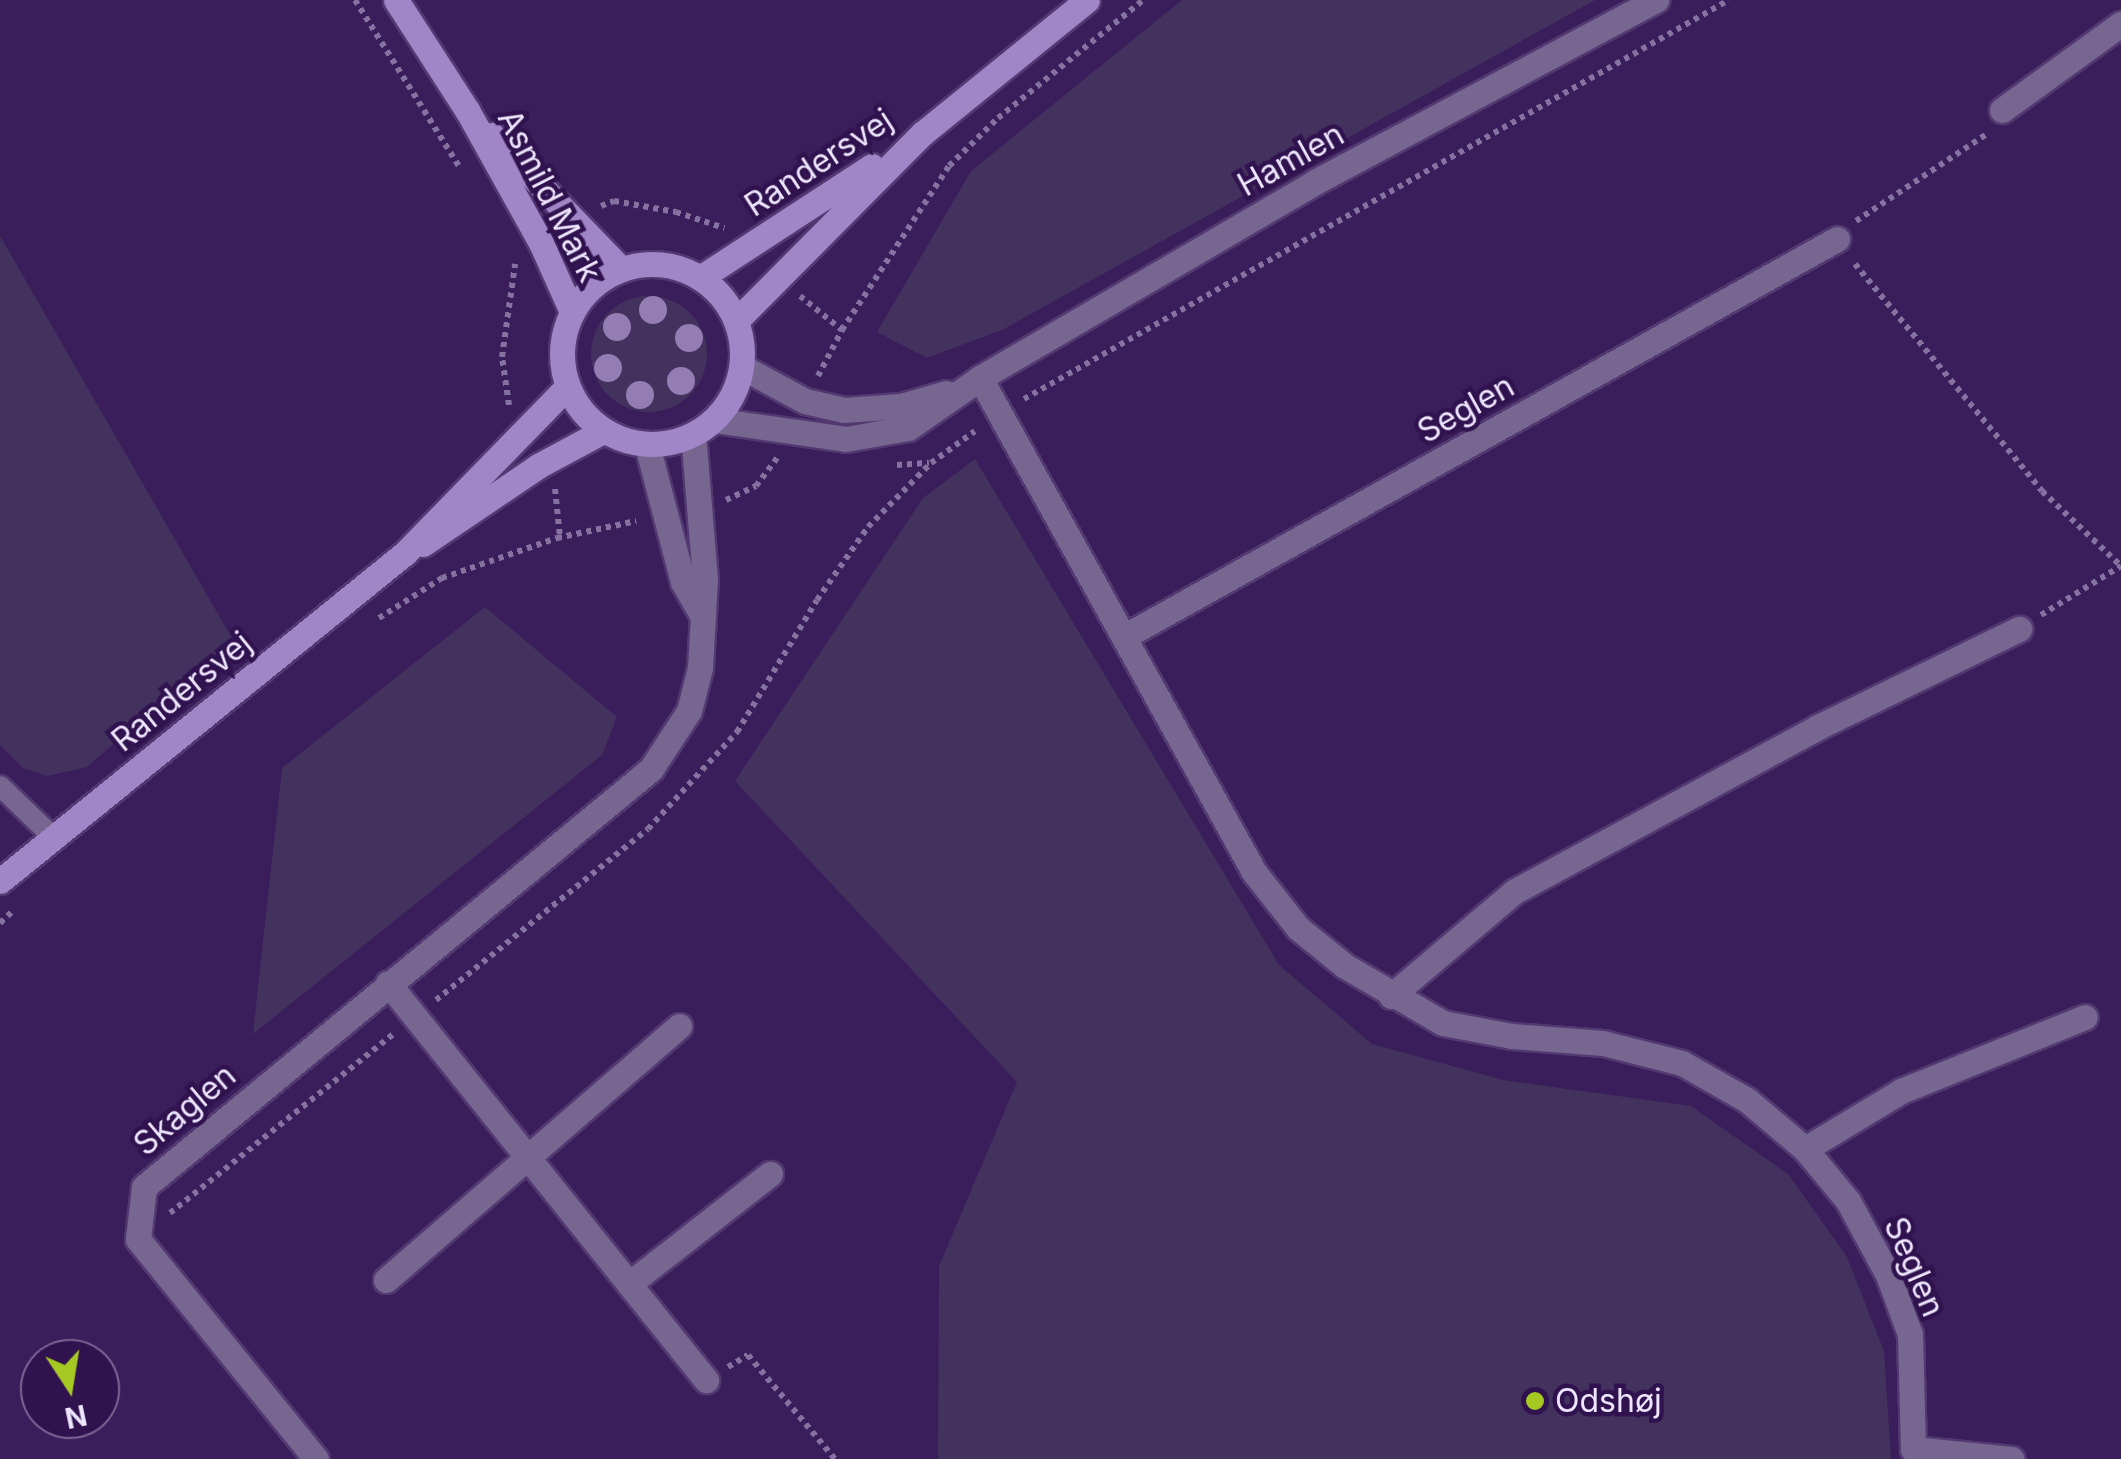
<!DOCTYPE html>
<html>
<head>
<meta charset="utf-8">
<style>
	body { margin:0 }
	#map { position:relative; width:2121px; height:1459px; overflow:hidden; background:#3a1d5b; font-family:Inter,sans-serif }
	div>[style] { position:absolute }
	.green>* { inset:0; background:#44325e }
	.round { border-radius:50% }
	.path>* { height:6px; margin-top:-3px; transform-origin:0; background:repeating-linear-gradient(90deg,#8672a0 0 5px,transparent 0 10px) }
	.roads { filter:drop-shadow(2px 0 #533972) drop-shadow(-2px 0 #533972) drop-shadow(0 2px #533972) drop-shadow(0 -2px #533972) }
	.lane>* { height:20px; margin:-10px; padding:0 10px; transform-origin:10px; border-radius:10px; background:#776790 }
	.street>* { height:25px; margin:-12.5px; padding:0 12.5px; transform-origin:12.5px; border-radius:12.5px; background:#776790 }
	.secondary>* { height:25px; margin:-12.5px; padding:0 12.5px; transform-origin:12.5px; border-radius:12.5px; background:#a086c7 }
	.secondary>.ring { margin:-12.5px; padding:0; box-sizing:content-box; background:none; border:25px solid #a086c7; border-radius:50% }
	.trees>* { width:28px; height:28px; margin:-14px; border-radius:50%; background:#937db3 }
	.dots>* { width:28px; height:28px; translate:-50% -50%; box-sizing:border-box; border:5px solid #30124f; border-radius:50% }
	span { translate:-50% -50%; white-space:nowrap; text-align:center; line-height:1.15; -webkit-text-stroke:9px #30124f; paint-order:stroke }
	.street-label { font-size:32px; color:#ede5fc }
	.poi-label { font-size:32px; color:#ede5fc }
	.left { translate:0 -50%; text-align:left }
	.north { position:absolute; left:20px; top:1339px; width:100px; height:100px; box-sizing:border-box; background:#30124f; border:2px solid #7c6694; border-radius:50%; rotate:168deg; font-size:28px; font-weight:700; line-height:40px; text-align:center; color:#ede5fc }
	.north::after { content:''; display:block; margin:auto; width:35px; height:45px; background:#a5c822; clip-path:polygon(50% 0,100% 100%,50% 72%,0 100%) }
</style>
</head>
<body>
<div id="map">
	<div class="green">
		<i style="clip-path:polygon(1182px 0,1595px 0,1004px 329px,927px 358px,877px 332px,971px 171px)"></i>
		<i style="clip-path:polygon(0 236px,233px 640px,87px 767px,47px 776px,23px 768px,0 745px)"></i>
		<i class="round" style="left:591px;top:296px;width:116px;height:116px"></i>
		<i style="clip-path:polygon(975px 459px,1279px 965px,1372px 1044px,1503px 1080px,1691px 1106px,1788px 1174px,1847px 1257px,1884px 1351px,1891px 1459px,938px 1459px,939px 1266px,1017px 1082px,735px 781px,923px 498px)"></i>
		<i style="clip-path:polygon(485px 607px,617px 717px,602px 755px,253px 1034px,282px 768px)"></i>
	</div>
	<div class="path">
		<i style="left:355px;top:0;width:198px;rotate:58deg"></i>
		<i style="left:601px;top:206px;width:14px;rotate:-21deg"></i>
		<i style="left:614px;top:201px;width:63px;rotate:10.1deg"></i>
		<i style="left:676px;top:212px;width:51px;rotate:18.4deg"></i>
		<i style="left:1856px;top:221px;width:157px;rotate:-33.6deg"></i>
		<i style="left:1855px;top:264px;width:294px;rotate:50.5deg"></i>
		<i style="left:2042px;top:491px;width:109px;rotate:43.5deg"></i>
		<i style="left:800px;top:296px;width:54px;rotate:39deg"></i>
		<i style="left:818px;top:376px;width:52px;rotate:-62.4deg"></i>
		<i style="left:842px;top:330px;width:196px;rotate:-56.9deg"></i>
		<i style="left:949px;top:166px;width:69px;rotate:-44.4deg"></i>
		<i style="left:998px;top:118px;width:187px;rotate:-39.1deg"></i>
		<i style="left:1024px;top:399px;width:810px;rotate:-29.51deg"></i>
		<i style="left:509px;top:405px;width:49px;rotate:-98.3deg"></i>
		<i style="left:502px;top:357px;width:94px;rotate:-82deg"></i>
		<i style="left:897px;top:465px;width:32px;rotate:-4deg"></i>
		<i style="left:555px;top:489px;width:48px;rotate:84.1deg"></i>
		<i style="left:726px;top:500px;width:33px;rotate:-25deg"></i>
		<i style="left:756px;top:486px;width:35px;rotate:-53deg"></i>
		<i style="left:2041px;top:615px;width:94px;rotate:-31.5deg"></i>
		<i style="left:379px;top:618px;width:75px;rotate:-32.4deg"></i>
		<i style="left:442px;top:578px;width:122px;rotate:-19.2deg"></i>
		<i style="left:557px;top:538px;width:81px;rotate:-12.1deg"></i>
		<i style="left:0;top:923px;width:19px;rotate:-43deg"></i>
		<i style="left:436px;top:1000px;width:272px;rotate:-38.9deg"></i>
		<i style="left:648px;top:829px;width:132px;rotate:-47.5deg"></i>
		<i style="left:737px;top:732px;width:154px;rotate:-58.8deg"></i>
		<i style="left:817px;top:600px;width:89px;rotate:-55.1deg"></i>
		<i style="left:868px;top:527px;width:90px;rotate:-45.5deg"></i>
		<i style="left:931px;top:463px;width:54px;rotate:-36deg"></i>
		<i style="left:170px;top:1213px;width:288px;rotate:-38.7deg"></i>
		<i style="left:728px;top:1367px;width:23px;rotate:-31deg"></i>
		<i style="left:748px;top:1355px;width:136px;rotate:50.1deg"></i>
	</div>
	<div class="roads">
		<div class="lane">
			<i style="left:0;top:786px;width:75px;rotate:43.9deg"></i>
		</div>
		<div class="street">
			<i style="left:2002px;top:110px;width:147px;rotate:-35.9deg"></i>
			<i style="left:742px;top:367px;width:72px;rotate:28.4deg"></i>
			<i style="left:805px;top:401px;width:40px;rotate:13deg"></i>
			<i style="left:844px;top:410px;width:57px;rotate:-4deg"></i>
			<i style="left:901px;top:406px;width:47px;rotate:-16.1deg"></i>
			<i style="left:980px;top:378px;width:565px;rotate:60.98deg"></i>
			<i style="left:1254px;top:872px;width:71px;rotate:51.8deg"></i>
			<i style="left:1298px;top:928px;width:60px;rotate:39deg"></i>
			<i style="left:1345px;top:966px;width:113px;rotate:30.2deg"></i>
			<i style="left:1443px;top:1023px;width:70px;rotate:10.7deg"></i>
			<i style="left:1512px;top:1036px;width:91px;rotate:4.4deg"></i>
			<i style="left:1603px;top:1043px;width:81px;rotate:14.2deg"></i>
			<i style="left:1682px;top:1063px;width:75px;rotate:29.6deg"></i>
			<i style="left:1747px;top:1100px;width:76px;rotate:40.2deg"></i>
			<i style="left:1805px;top:1149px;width:67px;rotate:50.4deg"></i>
			<i style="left:1848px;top:1201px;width:84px;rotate:61.6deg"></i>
			<i style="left:1888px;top:1275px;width:63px;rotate:69.6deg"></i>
			<i style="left:1910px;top:1334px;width:115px;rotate:88.5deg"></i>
			<i style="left:1913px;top:1449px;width:99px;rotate:5.8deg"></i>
			<i style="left:714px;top:420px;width:133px;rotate:8.2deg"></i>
			<i style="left:846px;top:439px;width:63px;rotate:-10.1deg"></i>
			<i style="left:908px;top:428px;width:88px;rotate:-34.8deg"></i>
			<i style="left:980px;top:378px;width:388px;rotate:-30.3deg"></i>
			<i style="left:1315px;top:182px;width:387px;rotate:-28.1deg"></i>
			<i style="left:647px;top:445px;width:142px;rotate:75.3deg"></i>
			<i style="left:683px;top:582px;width:36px;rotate:60deg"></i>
			<i style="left:1127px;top:635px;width:813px;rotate:-29.15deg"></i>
			<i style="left:388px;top:983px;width:509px;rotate:51.31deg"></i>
			<i style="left:1391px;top:996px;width:162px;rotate:-40.3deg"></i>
			<i style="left:1515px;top:891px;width:345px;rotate:-28.4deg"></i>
			<i style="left:1818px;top:727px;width:224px;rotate:-26deg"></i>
			<i style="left:1805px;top:1149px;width:112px;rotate:-31.1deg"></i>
			<i style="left:1901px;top:1091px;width:198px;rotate:-21.9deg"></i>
			<i style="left:386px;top:1280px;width:388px;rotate:-40.9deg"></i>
			<i style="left:629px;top:1284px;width:179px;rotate:-38deg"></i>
			<i style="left:316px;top:1459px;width:283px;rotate:-129deg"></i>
			<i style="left:138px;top:1239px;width:52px;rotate:-83.4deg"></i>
			<i style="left:144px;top:1187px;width:657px;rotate:-39.5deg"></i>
			<i style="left:651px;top:769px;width:69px;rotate:-56.8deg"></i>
			<i style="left:689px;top:711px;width:44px;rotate:-75.7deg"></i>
			<i style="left:700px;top:668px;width:89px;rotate:-86.8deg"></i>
			<i style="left:705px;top:579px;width:145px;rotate:-94.7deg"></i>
		</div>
		<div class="secondary">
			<i style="left:396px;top:0;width:131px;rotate:57.2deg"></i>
			<i style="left:467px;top:110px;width:152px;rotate:60.9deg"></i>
			<i style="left:541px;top:243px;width:76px;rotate:65.8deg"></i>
			<i style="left:492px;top:135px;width:186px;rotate:46.1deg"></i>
			<i class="ring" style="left:562px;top:264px;width:155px;height:155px"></i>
			<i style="left:700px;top:278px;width:205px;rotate:-33.1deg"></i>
			<i style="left:736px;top:321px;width:265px;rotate:-45.2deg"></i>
			<i style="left:923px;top:133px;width:211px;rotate:-39deg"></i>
			<i style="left:423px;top:544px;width:139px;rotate:-34.1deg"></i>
			<i style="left:538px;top:466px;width:74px;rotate:-28.3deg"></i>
			<i style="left:0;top:881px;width:521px;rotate:-39deg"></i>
			<i style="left:405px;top:553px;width:232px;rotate:-45.7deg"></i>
		</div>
	</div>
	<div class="trees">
		<i style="left:653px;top:310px"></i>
		<i style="left:617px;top:327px"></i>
		<i style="left:689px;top:338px"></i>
		<i style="left:608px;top:368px"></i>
		<i style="left:681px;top:381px"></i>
		<i style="left:640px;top:395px"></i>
	</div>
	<div class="dots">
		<i style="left:1535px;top:1401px;background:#a5c822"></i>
	</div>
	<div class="street-label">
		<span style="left:1291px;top:160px;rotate:-29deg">Hamlen</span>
		<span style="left:819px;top:163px;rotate:-33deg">Randersvej</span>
		<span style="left:549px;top:196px;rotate:63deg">Asmild Mark</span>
		<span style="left:1466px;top:409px;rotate:-29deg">Seglen</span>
		<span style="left:182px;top:692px;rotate:-39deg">Randersvej</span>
		<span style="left:185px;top:1110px;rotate:-40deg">Skaglen</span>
		<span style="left:1914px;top:1267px;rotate:67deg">Seglen</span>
	</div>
	<div class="poi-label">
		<span class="left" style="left:1555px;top:1401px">Odshøj</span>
	</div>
	<div class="north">N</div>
</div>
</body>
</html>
